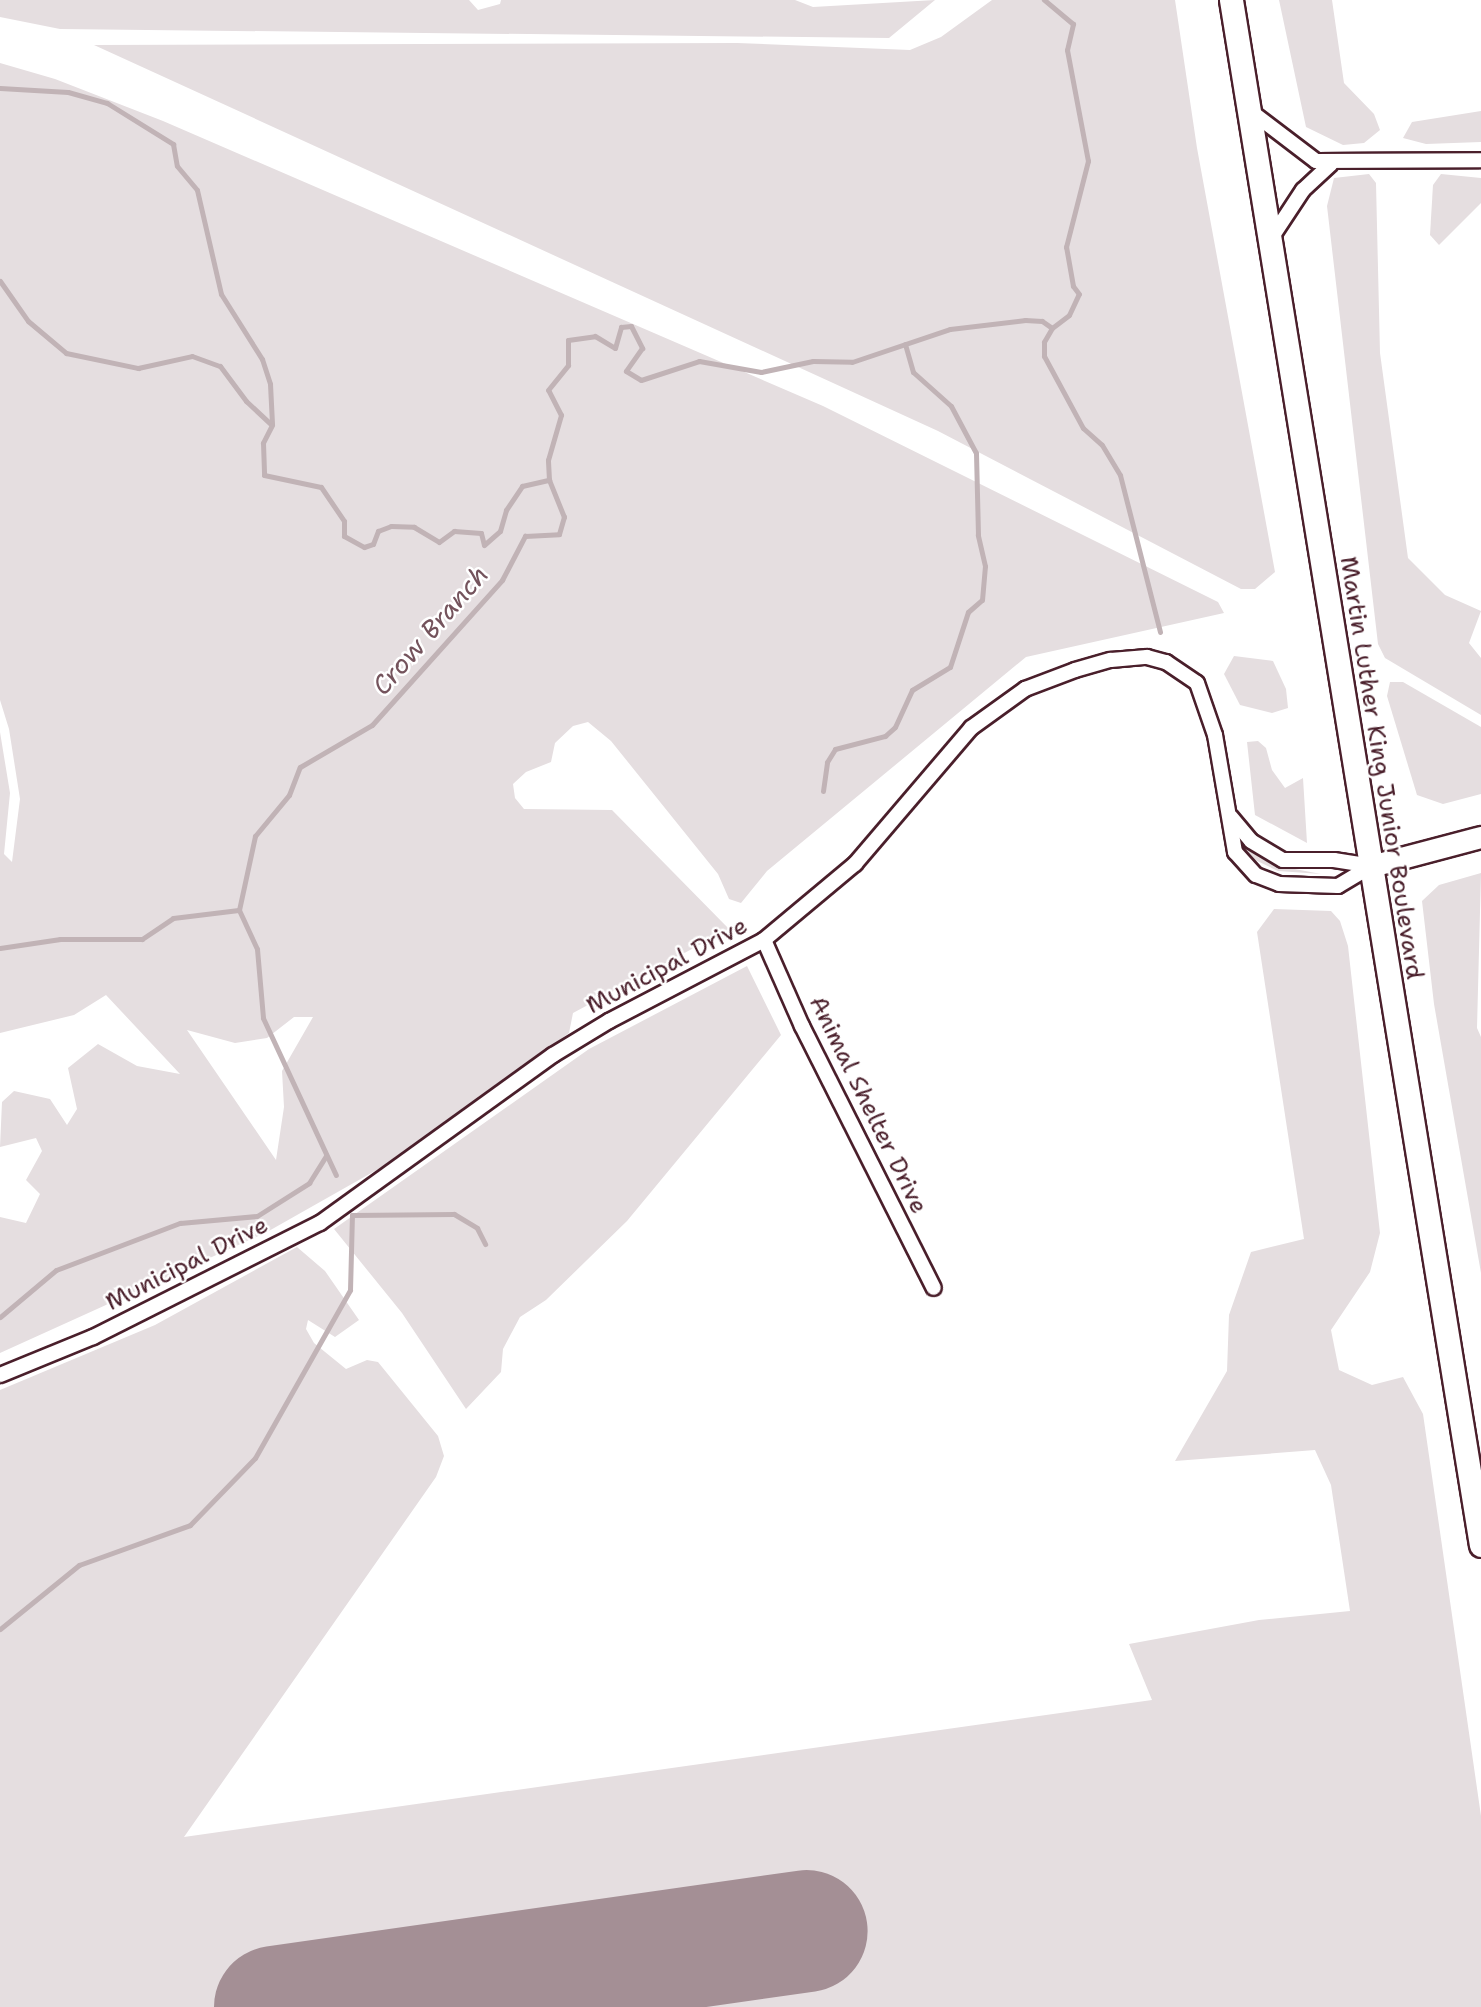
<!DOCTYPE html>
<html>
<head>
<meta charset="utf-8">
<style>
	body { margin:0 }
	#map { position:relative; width:1481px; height:2007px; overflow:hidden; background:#fff; font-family:"Shantell Sans",sans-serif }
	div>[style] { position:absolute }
	.green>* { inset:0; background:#e5dee0 }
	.stream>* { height:5px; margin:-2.5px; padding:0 2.5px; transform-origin:2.5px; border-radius:2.5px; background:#c1b3b6 }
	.taxiway>* { height:49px; margin:-24.5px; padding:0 24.5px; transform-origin:24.5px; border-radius:24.5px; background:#a48f95 }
	.runway>* { height:122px; margin:-61px; padding:0 61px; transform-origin:61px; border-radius:61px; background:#a48f95 }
	.roads { filter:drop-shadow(2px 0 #4a1f2b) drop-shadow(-2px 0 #4a1f2b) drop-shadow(0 2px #4a1f2b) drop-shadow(0 -2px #4a1f2b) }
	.street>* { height:14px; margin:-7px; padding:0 7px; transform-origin:7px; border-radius:7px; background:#fff }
	.secondary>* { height:21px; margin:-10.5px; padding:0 10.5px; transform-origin:10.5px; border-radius:10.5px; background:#fff }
	.primary>* { height:23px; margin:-11.5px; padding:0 11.5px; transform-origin:11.5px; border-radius:11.5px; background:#fff }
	span { translate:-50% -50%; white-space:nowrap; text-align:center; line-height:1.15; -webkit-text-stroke:5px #fff; paint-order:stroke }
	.street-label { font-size:24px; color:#4a1f2b }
	.water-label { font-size:26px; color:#74535c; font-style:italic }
</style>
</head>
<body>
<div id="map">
	<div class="green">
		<i style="clip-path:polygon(0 0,469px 0,478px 10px,500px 4px,501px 0,795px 0,813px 7px,935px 0,889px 38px,60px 29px,0 17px)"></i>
		<i style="clip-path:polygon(992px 0,1175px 0,1197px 148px,1275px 572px,1255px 589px,1241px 589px,938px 431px,94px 45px,737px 43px,910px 50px,941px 37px)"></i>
		<i style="clip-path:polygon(1279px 0,1332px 0,1344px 83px,1374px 114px,1380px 130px,1364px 143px,1343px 145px,1306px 127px)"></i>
		<i style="clip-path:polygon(evenodd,0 63px,55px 79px,163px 121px,823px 406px,1218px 602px,1224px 613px,1026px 657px,767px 871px,741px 903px,729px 899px,718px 874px,611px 741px,588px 722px,573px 726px,555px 743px,551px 762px,526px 772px,513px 784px,515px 798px,524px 809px,612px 810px,729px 929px,573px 1013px,569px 1033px,403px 1155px,267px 1232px,0 1353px,0 1217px,26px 1223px,40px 1194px,26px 1180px,42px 1151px,36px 1138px,0 1147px,2px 1102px,14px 1091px,50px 1099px,67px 1125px,77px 1109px,68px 1068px,98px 1044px,137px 1066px,180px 1074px,106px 995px,74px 1015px,0 1033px,0 732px,10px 793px,4px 854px,12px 862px,20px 799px,9px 729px,0 700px,0 63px,294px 1017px,313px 1017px,282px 1071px,284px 1107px,276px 1160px,187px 1030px,235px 1043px,267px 1038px,294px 1017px)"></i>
		<i style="clip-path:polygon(1481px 111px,1481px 142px,1426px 144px,1403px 138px,1412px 122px)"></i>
		<i style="clip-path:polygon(1369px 174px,1376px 183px,1380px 353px,1408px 558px,1445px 595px,1481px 611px,1469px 643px,1481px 658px,1481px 715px,1385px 658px,1378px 644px,1327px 206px,1334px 178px)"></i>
		<i style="clip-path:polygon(1441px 174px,1481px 178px,1481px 203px,1439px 245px,1430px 235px,1433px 185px)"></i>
		<i style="clip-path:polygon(1234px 656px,1273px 661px,1286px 689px,1288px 708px,1272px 713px,1240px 705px,1224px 674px)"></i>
		<i style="clip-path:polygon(1390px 682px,1403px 682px,1481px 727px,1481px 794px,1443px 804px,1417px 795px,1387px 696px)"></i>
		<i style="clip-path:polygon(1258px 741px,1266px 748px,1272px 770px,1285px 788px,1303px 778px,1307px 843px,1255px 815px,1247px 742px)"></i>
		<i style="clip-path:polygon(1247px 846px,1279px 866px,1321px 874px,1278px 871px,1253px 859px,1242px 848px)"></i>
		<i style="clip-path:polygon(1481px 873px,1477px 1028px,1481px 1037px,1481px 1273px,1434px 1004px,1422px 901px,1439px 885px)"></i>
		<i style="clip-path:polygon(1274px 909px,1331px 911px,1340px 921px,1348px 946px,1380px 1233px,1370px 1272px,1331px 1330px,1339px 1370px,1372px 1385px,1403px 1377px,1423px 1414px,1481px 1816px,1481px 2007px,0 2007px,0 1390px,155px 1325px,297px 1247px,325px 1271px,359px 1320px,335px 1337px,308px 1320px,306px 1329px,314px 1343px,346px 1369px,367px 1360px,378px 1362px,438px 1436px,444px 1456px,436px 1477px,184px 1837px,1152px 1700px,1129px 1644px,1259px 1620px,1350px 1611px,1331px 1485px,1315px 1450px,1175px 1461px,1227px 1371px,1229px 1315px,1251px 1252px,1304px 1239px,1257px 932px)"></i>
		<i style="clip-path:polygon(747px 966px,781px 1035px,627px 1221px,546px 1300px,520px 1317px,503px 1349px,501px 1372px,466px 1409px,402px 1313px,334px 1229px,589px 1049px)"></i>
	</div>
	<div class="stream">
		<i style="left:0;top:88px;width:68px;rotate:3.4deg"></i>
		<i style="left:68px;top:92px;width:41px;rotate:15.8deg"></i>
		<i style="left:107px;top:103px;width:78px;rotate:31.8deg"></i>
		<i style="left:173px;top:144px;width:22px;rotate:80deg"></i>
		<i style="left:177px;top:166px;width:31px;rotate:50deg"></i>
		<i style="left:197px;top:190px;width:107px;rotate:77deg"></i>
		<i style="left:221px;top:294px;width:77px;rotate:57.8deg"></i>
		<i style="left:262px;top:359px;width:26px;rotate:72deg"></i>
		<i style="left:270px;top:384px;width:40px;rotate:87.1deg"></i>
		<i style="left:0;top:281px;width:49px;rotate:55deg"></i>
		<i style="left:28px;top:321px;width:50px;rotate:40.1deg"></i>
		<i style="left:66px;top:353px;width:74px;rotate:11.8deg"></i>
		<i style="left:138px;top:368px;width:55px;rotate:-12.5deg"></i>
		<i style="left:192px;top:356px;width:30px;rotate:20deg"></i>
		<i style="left:220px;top:366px;width:44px;rotate:53.4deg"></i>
		<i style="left:246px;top:401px;width:35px;rotate:43deg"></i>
		<i style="left:272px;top:425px;width:20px;rotate:117deg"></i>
		<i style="left:263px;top:443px;width:32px;rotate:88deg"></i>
		<i style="left:264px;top:475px;width:58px;rotate:11.9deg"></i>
		<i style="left:321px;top:487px;width:41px;rotate:55.9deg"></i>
		<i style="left:344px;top:521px;width:15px;rotate:90deg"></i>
		<i style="left:344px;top:536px;width:23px;rotate:29deg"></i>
		<i style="left:364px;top:547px;width:9px;rotate:-18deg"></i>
		<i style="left:373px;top:544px;width:14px;rotate:-69deg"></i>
		<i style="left:378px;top:531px;width:14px;rotate:-21deg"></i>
		<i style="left:391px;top:526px;width:23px;rotate:2deg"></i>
		<i style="left:414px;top:527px;width:29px;rotate:31deg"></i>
		<i style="left:439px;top:542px;width:19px;rotate:-36deg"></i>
		<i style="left:454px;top:531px;width:27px;rotate:4deg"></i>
		<i style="left:481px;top:533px;width:12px;rotate:76deg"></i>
		<i style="left:484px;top:545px;width:21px;rotate:-41deg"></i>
		<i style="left:500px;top:531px;width:22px;rotate:-74deg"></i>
		<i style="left:506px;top:510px;width:29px;rotate:-56deg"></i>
		<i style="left:522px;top:486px;width:28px;rotate:-13deg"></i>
		<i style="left:1052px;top:328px;width:16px;rotate:120deg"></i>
		<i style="left:1044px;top:342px;width:14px;rotate:90deg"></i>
		<i style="left:1044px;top:356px;width:82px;rotate:61.6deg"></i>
		<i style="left:1083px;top:428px;width:25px;rotate:42deg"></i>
		<i style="left:1102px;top:445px;width:35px;rotate:59deg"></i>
		<i style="left:1120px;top:475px;width:162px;rotate:75.7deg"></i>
		<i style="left:823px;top:791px;width:29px;rotate:-82deg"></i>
		<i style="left:827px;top:762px;width:15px;rotate:-58deg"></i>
		<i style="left:835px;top:749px;width:52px;rotate:-14.6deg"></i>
		<i style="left:885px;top:736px;width:13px;rotate:-42deg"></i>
		<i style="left:895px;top:727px;width:41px;rotate:-65.3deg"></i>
		<i style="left:912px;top:690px;width:44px;rotate:-31.2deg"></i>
		<i style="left:950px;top:667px;width:58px;rotate:-71.9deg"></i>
		<i style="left:968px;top:612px;width:18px;rotate:-41deg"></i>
		<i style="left:982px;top:600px;width:34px;rotate:-85deg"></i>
		<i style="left:985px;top:566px;width:32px;rotate:-103deg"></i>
		<i style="left:978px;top:535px;width:82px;rotate:-91.4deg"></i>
		<i style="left:976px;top:453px;width:53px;rotate:-118deg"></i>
		<i style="left:951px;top:406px;width:51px;rotate:-138.2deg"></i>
		<i style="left:913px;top:372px;width:29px;rotate:-106deg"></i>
		<i style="left:239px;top:910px;width:43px;rotate:65.2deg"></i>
		<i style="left:257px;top:949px;width:69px;rotate:85deg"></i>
		<i style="left:263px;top:1018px;width:173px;rotate:65.1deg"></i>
		<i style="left:0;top:948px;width:61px;rotate:-8.5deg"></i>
		<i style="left:60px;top:939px;width:82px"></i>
		<i style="left:142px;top:939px;width:37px;rotate:-34deg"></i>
		<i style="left:173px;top:918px;width:66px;rotate:-6.9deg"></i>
		<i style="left:239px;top:910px;width:76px;rotate:-77.8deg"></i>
		<i style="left:255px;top:836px;width:53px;rotate:-50.3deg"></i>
		<i style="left:289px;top:795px;width:30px;rotate:-69deg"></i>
		<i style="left:300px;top:767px;width:83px;rotate:-30.3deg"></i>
		<i style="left:372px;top:725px;width:195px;rotate:-48.1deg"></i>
		<i style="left:502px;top:580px;width:50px;rotate:-62.4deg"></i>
		<i style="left:525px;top:536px;width:34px;rotate:-3deg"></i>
		<i style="left:559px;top:534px;width:18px;rotate:-74deg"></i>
		<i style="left:564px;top:517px;width:40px;rotate:-112deg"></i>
		<i style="left:549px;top:480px;width:20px;rotate:-93deg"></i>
		<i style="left:548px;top:460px;width:47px;rotate:-73.9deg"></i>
		<i style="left:561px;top:415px;width:28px;rotate:-117deg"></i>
		<i style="left:548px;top:390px;width:32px;rotate:-51deg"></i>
		<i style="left:568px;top:365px;width:25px;rotate:-90deg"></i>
		<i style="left:568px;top:340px;width:27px;rotate:-8deg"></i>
		<i style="left:595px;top:336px;width:23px;rotate:31deg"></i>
		<i style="left:615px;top:348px;width:22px;rotate:-74deg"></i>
		<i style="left:621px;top:327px;width:10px;rotate:-6deg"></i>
		<i style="left:631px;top:326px;width:25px;rotate:63deg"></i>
		<i style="left:642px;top:348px;width:28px;rotate:125deg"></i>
		<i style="left:626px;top:371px;width:17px;rotate:31deg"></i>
		<i style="left:641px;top:380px;width:61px;rotate:-18.1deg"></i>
		<i style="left:699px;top:361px;width:63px;rotate:10.1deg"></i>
		<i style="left:761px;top:372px;width:53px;rotate:-11.9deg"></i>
		<i style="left:813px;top:361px;width:39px;rotate:1deg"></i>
		<i style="left:852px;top:362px;width:103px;rotate:-18.6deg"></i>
		<i style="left:950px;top:329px;width:76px;rotate:-6.8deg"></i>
		<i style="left:1025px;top:320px;width:17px;rotate:3deg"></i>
		<i style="left:1042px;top:321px;width:12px;rotate:35deg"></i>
		<i style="left:1052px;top:328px;width:21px;rotate:-37deg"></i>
		<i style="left:1069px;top:315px;width:23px;rotate:-65deg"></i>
		<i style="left:1079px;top:294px;width:10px;rotate:-127deg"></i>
		<i style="left:1073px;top:286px;width:40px;rotate:-100deg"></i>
		<i style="left:1066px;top:247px;width:89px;rotate:-75.7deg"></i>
		<i style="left:1088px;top:161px;width:113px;rotate:-100.7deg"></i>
		<i style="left:1067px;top:50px;width:27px;rotate:-77deg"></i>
		<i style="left:1073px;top:24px;width:38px;rotate:-140deg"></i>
		<i style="left:0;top:1317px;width:73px;rotate:-40deg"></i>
		<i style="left:56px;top:1270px;width:133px;rotate:-20.8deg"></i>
		<i style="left:180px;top:1223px;width:77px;rotate:-5.2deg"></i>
		<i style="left:257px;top:1216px;width:62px;rotate:-32.4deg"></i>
		<i style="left:309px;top:1183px;width:32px;rotate:-58deg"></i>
		<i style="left:0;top:1629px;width:102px;rotate:-39deg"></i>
		<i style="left:79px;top:1565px;width:118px;rotate:-19.8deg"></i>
		<i style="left:190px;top:1525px;width:93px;rotate:-45.9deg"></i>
		<i style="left:255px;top:1458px;width:193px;rotate:-60.5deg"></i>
		<i style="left:350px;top:1290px;width:75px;rotate:-88.5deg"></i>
		<i style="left:352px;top:1215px;width:102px;rotate:-0.6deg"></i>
		<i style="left:454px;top:1214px;width:27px;rotate:31deg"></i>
		<i style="left:477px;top:1228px;width:18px;rotate:63deg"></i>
	</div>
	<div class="taxiway">
		<i style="left:419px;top:1986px;width:21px;rotate:82deg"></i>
	</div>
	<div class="runway">
		<i style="left:275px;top:2007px;width:537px;rotate:-8.13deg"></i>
	</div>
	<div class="roads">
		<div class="street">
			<i style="left:1249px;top:110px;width:84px;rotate:37.3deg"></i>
			<i style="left:1316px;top:161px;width:165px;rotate:-0.3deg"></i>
			<i style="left:1270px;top:240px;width:60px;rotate:-56.6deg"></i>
			<i style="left:1303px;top:190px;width:38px;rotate:-43deg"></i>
			<i style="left:1231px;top:817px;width:31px;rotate:50deg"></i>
			<i style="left:1251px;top:841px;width:37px;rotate:31deg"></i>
			<i style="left:1283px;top:860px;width:51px"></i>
			<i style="left:1334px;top:860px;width:37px;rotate:9deg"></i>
			<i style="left:764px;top:940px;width:94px;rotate:66.2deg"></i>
			<i style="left:802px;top:1026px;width:293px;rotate:63.3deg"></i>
			<i style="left:0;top:1375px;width:100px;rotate:-22.2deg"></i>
			<i style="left:93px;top:1337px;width:254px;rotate:-26.7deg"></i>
			<i style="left:320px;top:1223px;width:287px;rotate:-35.8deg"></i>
			<i style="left:553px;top:1055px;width:66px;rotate:-31.3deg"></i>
			<i style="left:609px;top:1021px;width:175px;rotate:-27.6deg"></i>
			<i style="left:764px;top:940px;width:119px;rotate:-39.9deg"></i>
			<i style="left:855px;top:864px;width:179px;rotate:-49.5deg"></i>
			<i style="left:971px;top:728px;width:67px;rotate:-35.8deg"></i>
			<i style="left:1025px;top:689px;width:53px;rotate:-20.8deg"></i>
			<i style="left:1075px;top:670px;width:37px;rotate:-16deg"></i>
			<i style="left:1111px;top:660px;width:36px;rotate:-5deg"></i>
			<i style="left:1147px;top:657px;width:20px;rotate:15deg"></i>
			<i style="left:1166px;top:662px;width:37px;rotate:34deg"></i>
			<i style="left:1197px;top:683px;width:55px;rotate:70.9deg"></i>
			<i style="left:1215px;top:735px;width:119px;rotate:80.3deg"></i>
			<i style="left:1235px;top:852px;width:31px;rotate:48deg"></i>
			<i style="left:1256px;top:875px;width:25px;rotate:21deg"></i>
			<i style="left:1279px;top:884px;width:59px;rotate:1.9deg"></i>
			<i style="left:1338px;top:886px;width:39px;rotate:-31deg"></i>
		</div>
		<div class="secondary">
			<i style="left:1371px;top:866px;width:114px;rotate:-14.8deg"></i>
		</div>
		<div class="primary">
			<i style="left:1231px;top:0;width:1565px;rotate:80.81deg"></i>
		</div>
	</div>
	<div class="street-label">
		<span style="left:1381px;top:768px;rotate:81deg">Martin Luther King Junior Boulevard</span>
		<span style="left:667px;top:966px;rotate:-28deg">Municipal Drive</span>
		<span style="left:868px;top:1105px;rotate:64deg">Animal Shelter Drive</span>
		<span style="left:187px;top:1264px;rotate:-27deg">Municipal Drive</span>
	</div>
	<div class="water-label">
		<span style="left:430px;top:630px;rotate:-49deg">Crow Branch</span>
	</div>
</div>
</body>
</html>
